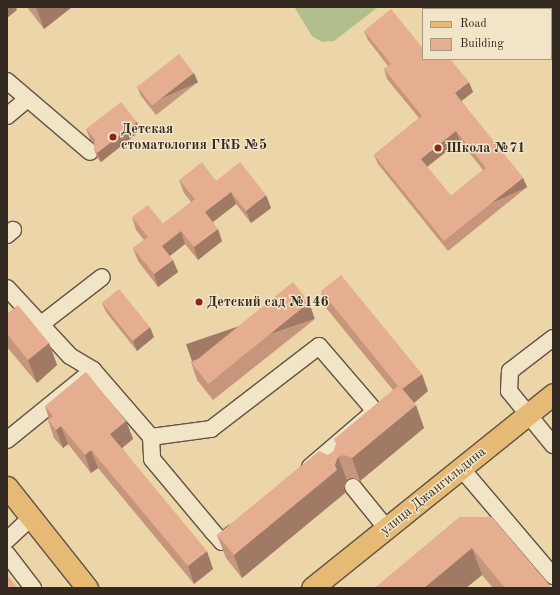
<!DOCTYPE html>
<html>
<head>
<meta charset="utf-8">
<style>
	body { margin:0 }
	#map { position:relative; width:560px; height:595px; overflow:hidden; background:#ebd5a9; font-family:"Old Standard TT",serif }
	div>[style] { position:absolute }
	.green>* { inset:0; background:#b2be8c }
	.roads { filter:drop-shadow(1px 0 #615443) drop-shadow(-1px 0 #615443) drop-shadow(0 1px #615443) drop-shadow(0 -1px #615443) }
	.minor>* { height:16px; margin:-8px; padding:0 8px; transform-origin:8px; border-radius:8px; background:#f2e4c7 }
	.major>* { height:21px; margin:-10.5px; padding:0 10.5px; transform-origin:10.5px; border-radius:10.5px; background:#e6ba74 }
	.wall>* { inset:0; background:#c5967c }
	.shaded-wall>* { inset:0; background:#a07a65; transform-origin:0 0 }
	.building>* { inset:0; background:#e5ae90; transform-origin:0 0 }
	.dots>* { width:11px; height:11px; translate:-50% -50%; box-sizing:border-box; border:2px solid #f2e4c7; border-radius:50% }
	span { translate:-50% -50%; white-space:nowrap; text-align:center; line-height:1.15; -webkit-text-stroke:3px #f2e4c7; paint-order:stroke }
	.poi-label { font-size:14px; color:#332921; font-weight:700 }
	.left { translate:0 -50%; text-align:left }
	.street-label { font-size:14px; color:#332921 }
	.frame { position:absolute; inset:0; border:8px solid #332921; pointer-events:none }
	.legend { position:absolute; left:422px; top:8px; width:130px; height:52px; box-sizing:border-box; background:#f2e4c7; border:1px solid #a69985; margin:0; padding:5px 7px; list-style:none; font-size:12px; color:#332921 }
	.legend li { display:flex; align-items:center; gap:8px; height:20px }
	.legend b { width:20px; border:1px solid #a69985 }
</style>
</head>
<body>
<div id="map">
	<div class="green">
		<i style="clip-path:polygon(378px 7px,334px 41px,322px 42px,312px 36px,295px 8px)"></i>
	</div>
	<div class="roads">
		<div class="minor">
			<i style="left:7px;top:81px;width:109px;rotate:40.5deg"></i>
			<i style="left:7px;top:116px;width:26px;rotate:-40deg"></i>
			<i style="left:7px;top:235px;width:8px;rotate:-40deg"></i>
			<i style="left:7px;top:288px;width:93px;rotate:47.2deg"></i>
			<i style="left:70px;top:356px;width:27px;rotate:31deg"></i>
			<i style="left:40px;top:325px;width:78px;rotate:-37.7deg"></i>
			<i style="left:553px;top:338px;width:54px;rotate:142.5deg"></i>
			<i style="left:510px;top:371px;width:20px;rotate:93deg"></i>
			<i style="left:509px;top:391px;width:70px;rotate:50.8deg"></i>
			<i style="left:151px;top:437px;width:61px;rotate:-7.6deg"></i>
			<i style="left:211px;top:429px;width:136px;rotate:-37.5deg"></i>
			<i style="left:319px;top:346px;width:86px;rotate:49.3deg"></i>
			<i style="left:375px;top:411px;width:86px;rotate:139.3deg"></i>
			<i style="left:7px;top:440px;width:111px;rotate:-39.1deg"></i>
			<i style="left:93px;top:370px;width:89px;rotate:49.1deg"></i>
			<i style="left:151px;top:437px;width:22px;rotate:87deg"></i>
			<i style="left:152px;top:459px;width:95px;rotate:50.1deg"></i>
			<i style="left:213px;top:532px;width:13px;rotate:48deg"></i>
			<i style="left:222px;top:542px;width:14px;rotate:-39deg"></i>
			<i style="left:461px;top:468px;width:142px;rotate:49.6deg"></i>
			<i style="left:353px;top:487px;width:54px;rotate:51deg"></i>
			<i style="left:7px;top:540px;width:33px;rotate:-43deg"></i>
			<i style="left:7px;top:554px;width:43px;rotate:52.6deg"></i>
		</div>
		<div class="major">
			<i style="left:7px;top:487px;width:129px;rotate:51.6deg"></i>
			<i style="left:312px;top:588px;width:309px;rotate:-38.8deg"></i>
		</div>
	</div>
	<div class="wall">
		<i style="clip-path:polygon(27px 7px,72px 7px,44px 29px)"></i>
		<i style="clip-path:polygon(evenodd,364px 31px,421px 46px,473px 92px,461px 101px,523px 178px,527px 187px,448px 251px,378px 164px,374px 155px,419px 118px,387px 79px,384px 69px,388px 66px,368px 40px,364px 31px,460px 141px,483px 170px,451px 196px,427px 167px,460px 141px)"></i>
		<i style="clip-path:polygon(198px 82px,156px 115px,141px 96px,137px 86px)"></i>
		<i style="clip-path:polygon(137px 122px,140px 131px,101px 162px,97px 158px,94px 148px,94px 144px,90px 139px,86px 129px)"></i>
		<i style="clip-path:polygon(179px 180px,216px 181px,271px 208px,251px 223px,236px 204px,213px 222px,222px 241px,198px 260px,185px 244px,170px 256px,178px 272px,158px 287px,138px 261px,133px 248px,144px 240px,136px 230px,132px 217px,163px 224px,191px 202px,184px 193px)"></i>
		<i style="clip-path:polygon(321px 291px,428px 391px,414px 403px,424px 428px,360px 481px,352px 478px,347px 480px,344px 488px,345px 493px,242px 578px,226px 558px,217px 535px,328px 455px,333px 452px,393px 390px,327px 309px)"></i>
		<i style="clip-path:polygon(102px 303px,154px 337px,137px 351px,106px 312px)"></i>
		<i style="clip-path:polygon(7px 314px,49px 343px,57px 365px,37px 383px,7px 347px)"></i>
		<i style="clip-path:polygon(315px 319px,213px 400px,197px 380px,191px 362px)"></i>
		<i style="clip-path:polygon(45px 406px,126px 421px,133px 439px,122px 448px,213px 569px,194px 584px,98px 468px,91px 473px,68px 444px,63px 448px,54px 438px,48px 420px,49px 419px)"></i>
		<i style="clip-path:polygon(460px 517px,552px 588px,493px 588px,482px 575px,466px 588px,375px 588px)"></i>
	</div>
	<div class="shaded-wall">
		<i style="clip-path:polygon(7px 7px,16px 7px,17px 10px,7px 18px)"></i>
		<i style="clip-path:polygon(36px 7px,72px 7px,44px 29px)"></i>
		<i style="left:194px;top:73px;width:10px;height:52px;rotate:66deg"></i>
		<i style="clip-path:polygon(469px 82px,473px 92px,459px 103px,455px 93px)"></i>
		<i style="clip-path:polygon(137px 122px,140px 131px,101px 162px,97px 153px)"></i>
		<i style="clip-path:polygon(456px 131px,460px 141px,424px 169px,421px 159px)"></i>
		<i style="left:523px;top:178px;width:10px;height:101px;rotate:66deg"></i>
		<i style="clip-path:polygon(231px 192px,236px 204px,209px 225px,205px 212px)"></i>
		<i style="clip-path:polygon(266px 195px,271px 208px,251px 223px,246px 211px)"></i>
		<i style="clip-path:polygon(218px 229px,222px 241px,198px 260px,194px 247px)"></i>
		<i style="clip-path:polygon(181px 231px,185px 244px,167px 258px,162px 246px)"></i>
		<i style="clip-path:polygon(173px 260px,178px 272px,158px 287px,154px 274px)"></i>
		<i style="left:309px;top:302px;width:18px;height:130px;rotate:71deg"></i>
		<i style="clip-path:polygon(150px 327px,154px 337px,137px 351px,133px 341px)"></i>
		<i style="clip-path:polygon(49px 343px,57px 365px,37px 383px,28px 360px)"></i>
		<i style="clip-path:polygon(422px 374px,428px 391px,408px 408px,401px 390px)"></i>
		<i style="clip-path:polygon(416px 405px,424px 428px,360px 481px,352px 458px)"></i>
		<i style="clip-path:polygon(126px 421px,133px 439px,117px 452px,110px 434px)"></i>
		<i style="clip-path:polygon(61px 426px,68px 444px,63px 448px,56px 430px)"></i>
		<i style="clip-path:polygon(91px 450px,98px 468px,91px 473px,85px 455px)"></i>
		<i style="clip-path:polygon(338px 457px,347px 480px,344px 488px,345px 493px,242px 578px,234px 555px)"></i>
		<i style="clip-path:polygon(472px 548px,482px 575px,466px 588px,424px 588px)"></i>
		<i style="clip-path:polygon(207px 551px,213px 569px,194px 584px,188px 566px)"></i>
	</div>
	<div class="building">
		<i style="clip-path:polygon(evenodd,391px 9px,421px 46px,423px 45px,423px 59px,450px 59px,469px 82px,455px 93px,523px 178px,444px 241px,374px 155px,422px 116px,384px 69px,391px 64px,364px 31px,391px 9px,456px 131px,486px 168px,451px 196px,421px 159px,456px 131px)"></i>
		<i style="left:179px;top:54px;width:24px;height:53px;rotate:52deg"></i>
		<i style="clip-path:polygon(121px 102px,137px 122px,97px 153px,94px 148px,95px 139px,86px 129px)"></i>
		<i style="clip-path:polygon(202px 162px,216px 181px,240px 162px,266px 195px,246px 211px,231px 192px,205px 212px,218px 229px,194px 247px,181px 231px,162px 246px,173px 260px,154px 274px,133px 248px,148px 237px,132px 217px,148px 205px,163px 224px,195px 199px,179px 180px)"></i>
		<i style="clip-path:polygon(341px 275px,422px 374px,402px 389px,399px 385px,398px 386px,321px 291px)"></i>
		<i style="left:293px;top:282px;width:26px;height:130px;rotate:51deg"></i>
		<i style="left:119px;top:289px;width:49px;height:22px;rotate:51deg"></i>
		<i style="clip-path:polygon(18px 305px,49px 343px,28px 360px,7px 334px,7px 314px)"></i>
		<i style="clip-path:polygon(86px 372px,126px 421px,110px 434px,207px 551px,188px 566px,91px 450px,85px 455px,61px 426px,56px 430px,48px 420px,53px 416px,45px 406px)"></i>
		<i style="clip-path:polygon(399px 385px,416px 405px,352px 458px,344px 455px,338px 457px,335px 465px,337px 470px,234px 555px,217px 535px,319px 451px,328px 455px,333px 452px,336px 444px,334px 439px)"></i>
		<i style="clip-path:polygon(460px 517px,492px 517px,552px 588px,505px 588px,472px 548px,424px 588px,375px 588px)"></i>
		<i style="clip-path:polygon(7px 575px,18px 588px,7px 588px)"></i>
	</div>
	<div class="dots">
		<i style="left:113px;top:137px;background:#8f2418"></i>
		<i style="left:438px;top:148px;background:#8f2418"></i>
		<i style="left:199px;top:302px;background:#8f2418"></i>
	</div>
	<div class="poi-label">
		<span class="left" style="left:121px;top:137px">Детская<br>стоматология ГКБ №5</span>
		<span class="left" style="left:446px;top:148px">Школа №71</span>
		<span class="left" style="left:207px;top:302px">Детский сад №146</span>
	</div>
	<div class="street-label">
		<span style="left:433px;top:491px;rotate:-39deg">улица Джангильдина</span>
	</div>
	<div class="frame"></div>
	<ul class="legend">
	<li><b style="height:5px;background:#e6ba74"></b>Road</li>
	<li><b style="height:11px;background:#e5ae90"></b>Building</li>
	</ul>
</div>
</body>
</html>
